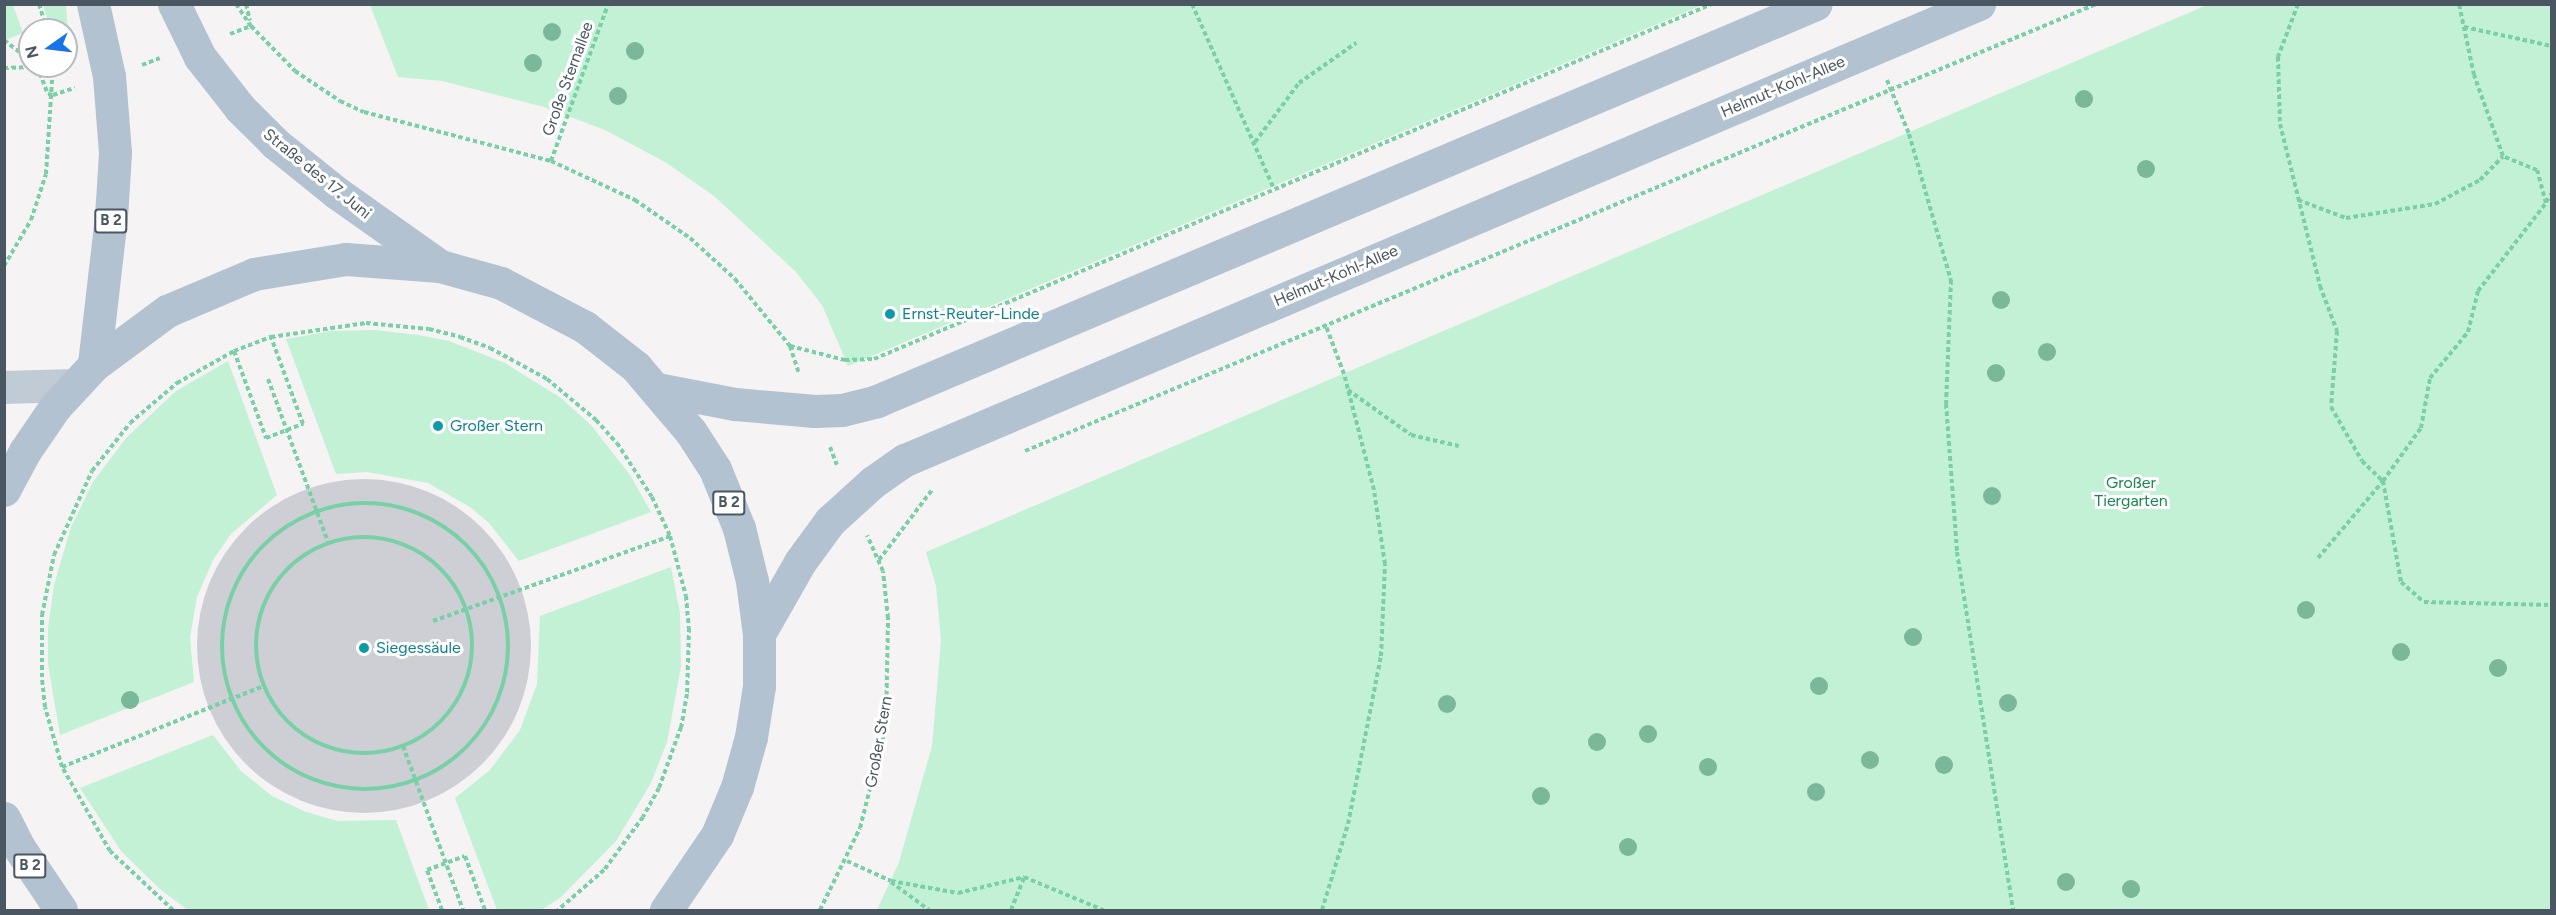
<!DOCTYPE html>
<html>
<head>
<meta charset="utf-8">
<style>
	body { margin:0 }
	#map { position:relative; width:2556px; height:915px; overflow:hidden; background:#f5f3f3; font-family:Figtree,sans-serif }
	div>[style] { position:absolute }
	.green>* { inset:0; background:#c3f1d5 }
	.building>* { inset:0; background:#cdcfd5 }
	.round { border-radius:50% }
	.path>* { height:4px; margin-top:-2px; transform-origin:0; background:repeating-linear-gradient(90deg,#7ad0a6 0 4.5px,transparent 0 7.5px) }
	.path>.ring { margin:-2px; padding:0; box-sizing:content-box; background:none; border:4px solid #7ad0a6; border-radius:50% }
	.secondary>* { height:33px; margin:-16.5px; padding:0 16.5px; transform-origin:16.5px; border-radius:16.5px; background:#c1cbd6 }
	.primary>* { height:33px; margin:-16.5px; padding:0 16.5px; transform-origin:16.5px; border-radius:16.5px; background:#b3c2d1 }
	.trees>* { width:18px; height:18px; margin:-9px; border-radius:50%; background:#7bb799 }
	.dots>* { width:16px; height:16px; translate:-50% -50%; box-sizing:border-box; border:3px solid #fff; border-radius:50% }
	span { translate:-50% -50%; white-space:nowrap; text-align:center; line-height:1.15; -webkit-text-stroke:6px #fff; paint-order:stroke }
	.shield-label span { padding:2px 4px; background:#fff; border:2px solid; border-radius:4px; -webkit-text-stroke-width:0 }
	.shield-label { font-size:15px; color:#4a5661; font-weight:700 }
	.street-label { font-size:16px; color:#4a5661 }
	.culture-label { font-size:16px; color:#0d838f }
	.left { translate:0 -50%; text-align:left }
	.park-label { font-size:16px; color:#17864f }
	.frame { position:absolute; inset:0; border:6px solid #4a5661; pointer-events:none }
	.north { position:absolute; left:18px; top:18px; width:60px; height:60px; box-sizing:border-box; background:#fff; border:2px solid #b7bbc0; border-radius:50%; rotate:256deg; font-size:16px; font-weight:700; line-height:24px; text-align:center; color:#4a5661 }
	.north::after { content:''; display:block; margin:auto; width:21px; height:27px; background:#1a73e8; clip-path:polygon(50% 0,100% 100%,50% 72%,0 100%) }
</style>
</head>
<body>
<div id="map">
	<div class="green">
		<i style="clip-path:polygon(5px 4px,13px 5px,23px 33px,5px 40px)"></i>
		<i style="clip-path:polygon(43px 5px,66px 5px,68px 33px,66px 30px,51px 30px)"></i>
		<i style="clip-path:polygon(370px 5px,1702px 5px,848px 366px,822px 305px,796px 272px,714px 196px,665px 162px,605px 130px,544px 107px,442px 81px,398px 77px)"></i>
		<i style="clip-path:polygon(2207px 5px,2551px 5px,2551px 910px,877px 910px,899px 862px,932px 746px,941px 640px,936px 586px,926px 552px)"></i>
		<i style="clip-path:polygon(331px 331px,375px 330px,419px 335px,449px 341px,505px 363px,561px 398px,591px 425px,630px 475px,651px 512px,519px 561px,489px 523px,470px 507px,428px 483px,367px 472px,336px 474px,286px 339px)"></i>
		<i style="clip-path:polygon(228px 361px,277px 495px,231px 534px,213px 560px,197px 597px,190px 637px,194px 682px,60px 735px,48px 664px,48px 628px,54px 585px,71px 527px,93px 482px,126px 438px,176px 391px)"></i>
		<i style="clip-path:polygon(671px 567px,680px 613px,681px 667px,667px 742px,651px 783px,616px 841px,560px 898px,541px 910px,497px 910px,455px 798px,490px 770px,520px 730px,537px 684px,540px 616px)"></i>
		<i style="clip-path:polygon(213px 735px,241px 771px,272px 796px,306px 812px,338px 821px,396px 820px,429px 910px,188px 910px,161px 890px,121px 851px,80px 788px)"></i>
	</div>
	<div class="building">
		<i class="round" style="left:197px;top:479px;width:334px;height:334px"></i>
	</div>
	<div class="path">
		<i style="left:39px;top:4px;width:27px;rotate:73deg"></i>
		<i style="left:236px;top:4px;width:27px;rotate:56deg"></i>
		<i style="left:251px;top:26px;width:63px;rotate:45.6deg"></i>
		<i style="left:295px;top:71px;width:54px;rotate:33.7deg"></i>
		<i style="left:340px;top:101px;width:26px;rotate:25deg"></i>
		<i style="left:364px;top:112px;width:193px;rotate:14.7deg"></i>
		<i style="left:551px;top:161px;width:93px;rotate:24.9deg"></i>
		<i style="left:635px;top:200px;width:67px;rotate:34.6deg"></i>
		<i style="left:690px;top:238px;width:61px;rotate:42.3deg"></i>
		<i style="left:735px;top:279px;width:87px;rotate:50.6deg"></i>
		<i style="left:790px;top:346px;width:28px;rotate:72deg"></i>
		<i style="left:246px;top:4px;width:17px;rotate:77deg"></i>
		<i style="left:1192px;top:4px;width:202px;rotate:66.1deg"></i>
		<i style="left:2298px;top:4px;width:57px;rotate:110.7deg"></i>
		<i style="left:2278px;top:57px;width:67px;rotate:88.3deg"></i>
		<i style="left:2280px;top:124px;width:167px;rotate:76.1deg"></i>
		<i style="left:2320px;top:286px;width:48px;rotate:69.3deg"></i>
		<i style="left:2337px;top:331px;width:76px;rotate:94.5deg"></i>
		<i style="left:2331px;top:407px;width:62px;rotate:60.1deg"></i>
		<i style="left:2362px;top:461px;width:29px;rotate:44deg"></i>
		<i style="left:2383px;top:481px;width:65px;rotate:-54.4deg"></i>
		<i style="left:2421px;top:428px;width:51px;rotate:-79.8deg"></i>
		<i style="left:2430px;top:378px;width:60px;rotate:-50.4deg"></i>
		<i style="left:2468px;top:332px;width:42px;rotate:-76.3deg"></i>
		<i style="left:2478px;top:291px;width:111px;rotate:-52.3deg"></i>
		<i style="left:2546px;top:203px;width:34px;rotate:-105deg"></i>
		<i style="left:2537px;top:170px;width:37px;rotate:-158deg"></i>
		<i style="left:2503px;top:156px;width:86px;rotate:-109.7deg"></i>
		<i style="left:2474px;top:75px;width:73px;rotate:-101.9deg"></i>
		<i style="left:2464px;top:27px;width:90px;rotate:12.2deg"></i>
		<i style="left:230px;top:34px;width:22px;rotate:-21deg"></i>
		<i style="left:4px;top:40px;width:33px;rotate:38deg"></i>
		<i style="left:142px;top:65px;width:19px;rotate:-21deg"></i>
		<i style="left:37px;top:66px;width:30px;rotate:69deg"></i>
		<i style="left:48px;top:94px;width:5px;rotate:11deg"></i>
		<i style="left:4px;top:68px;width:34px;rotate:-2deg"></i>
		<i style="left:1887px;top:80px;width:58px;rotate:67.8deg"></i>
		<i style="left:1909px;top:134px;width:152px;rotate:74deg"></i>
		<i style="left:1951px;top:280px;width:124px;rotate:92.3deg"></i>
		<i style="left:1946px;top:404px;width:148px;rotate:85.7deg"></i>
		<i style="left:1957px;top:552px;width:362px;rotate:81.1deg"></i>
		<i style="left:53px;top:95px;width:23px;rotate:-18deg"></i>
		<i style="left:1255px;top:142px;width:74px;rotate:-53.3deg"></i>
		<i style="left:1299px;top:83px;width:70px;rotate:-35.1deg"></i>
		<i style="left:551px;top:161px;width:167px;rotate:-70deg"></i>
		<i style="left:2298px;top:200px;width:51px;rotate:20.6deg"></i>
		<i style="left:2346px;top:218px;width:90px;rotate:-8.9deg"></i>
		<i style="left:2435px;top:204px;width:51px;rotate:-28.1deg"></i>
		<i style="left:2480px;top:180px;width:33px;rotate:-46deg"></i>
		<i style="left:2546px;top:202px;width:11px;rotate:-56deg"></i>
		<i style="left:4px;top:266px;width:53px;rotate:-59.6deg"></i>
		<i style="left:31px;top:220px;width:48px;rotate:-71.9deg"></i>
		<i style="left:46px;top:174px;width:108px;rotate:-86.3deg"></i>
		<i style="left:790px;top:346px;width:57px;rotate:14.3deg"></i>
		<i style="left:845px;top:360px;width:29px;rotate:-2deg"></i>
		<i style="left:874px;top:359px;width:910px;rotate:-22.96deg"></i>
		<i style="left:234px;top:351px;width:93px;rotate:69.8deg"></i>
		<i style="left:266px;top:438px;width:40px;rotate:-21deg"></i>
		<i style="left:303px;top:424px;width:93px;rotate:-110.2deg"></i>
		<i style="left:268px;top:379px;width:174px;rotate:69.8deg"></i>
		<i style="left:1348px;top:390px;width:77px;rotate:35.5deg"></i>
		<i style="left:1411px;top:435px;width:49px;rotate:12.9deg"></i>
		<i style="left:830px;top:447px;width:19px;rotate:69deg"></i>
		<i style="left:1025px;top:451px;width:1161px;rotate:-22.65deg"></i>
		<i class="ring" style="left:222px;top:503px;width:282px;height:282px"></i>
		<i class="ring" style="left:256px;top:537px;width:212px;height:212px"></i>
		<i style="left:2318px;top:558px;width:101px;rotate:-49.8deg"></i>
		<i style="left:2383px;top:481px;width:103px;rotate:79.9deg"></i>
		<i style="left:2401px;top:582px;width:30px;rotate:41deg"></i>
		<i style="left:2424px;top:602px;width:128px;rotate:1.3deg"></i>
		<i style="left:879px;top:560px;width:88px;rotate:-52.9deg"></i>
		<i style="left:433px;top:621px;width:252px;rotate:-19.7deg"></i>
		<i style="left:403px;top:746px;width:175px;rotate:69.9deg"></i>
		<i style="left:62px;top:767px;width:217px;rotate:-21.9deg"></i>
		<i style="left:847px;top:861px;width:48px;rotate:24.4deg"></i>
		<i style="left:891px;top:881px;width:68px;rotate:10.2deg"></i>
		<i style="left:958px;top:893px;width:68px;rotate:-13.6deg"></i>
		<i style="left:1024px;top:877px;width:86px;rotate:22.7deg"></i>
		<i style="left:891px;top:882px;width:47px;rotate:36.4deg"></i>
		<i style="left:173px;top:910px;width:86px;rotate:-136.9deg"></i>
		<i style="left:110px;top:851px;width:97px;rotate:-119.7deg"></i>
		<i style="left:62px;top:767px;width:62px;rotate:-105.8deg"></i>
		<i style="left:45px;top:707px;width:30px;rotate:-96deg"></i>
		<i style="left:42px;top:677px;width:62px;rotate:-90deg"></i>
		<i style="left:42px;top:615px;width:61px;rotate:-78.7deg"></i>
		<i style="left:54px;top:555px;width:92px;rotate:-65.7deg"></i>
		<i style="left:92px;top:471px;width:61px;rotate:-51.6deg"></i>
		<i style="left:130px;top:423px;width:62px;rotate:-40.4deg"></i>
		<i style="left:177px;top:383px;width:65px;rotate:-29.3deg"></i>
		<i style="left:234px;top:351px;width:40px;rotate:-21deg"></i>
		<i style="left:271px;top:337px;width:96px;rotate:-8.4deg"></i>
		<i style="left:366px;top:323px;width:63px;rotate:5.4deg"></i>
		<i style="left:429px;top:329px;width:32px;rotate:14deg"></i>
		<i style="left:460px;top:337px;width:32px;rotate:20deg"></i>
		<i style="left:490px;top:348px;width:65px;rotate:28.5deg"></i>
		<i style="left:547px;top:379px;width:64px;rotate:39.9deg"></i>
		<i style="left:596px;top:420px;width:31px;rotate:48deg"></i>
		<i style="left:617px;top:443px;width:64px;rotate:57.1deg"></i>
		<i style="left:652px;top:497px;width:43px;rotate:65.2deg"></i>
		<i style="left:670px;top:536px;width:62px;rotate:75.1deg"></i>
		<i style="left:686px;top:596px;width:32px;rotate:85deg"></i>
		<i style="left:689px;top:628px;width:66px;rotate:91.7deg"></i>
		<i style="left:687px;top:694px;width:34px;rotate:100deg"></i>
		<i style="left:681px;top:727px;width:65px;rotate:109.8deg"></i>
		<i style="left:659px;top:788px;width:33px;rotate:119deg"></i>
		<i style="left:643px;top:817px;width:66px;rotate:126.3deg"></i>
		<i style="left:604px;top:870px;width:61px;rotate:139deg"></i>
		<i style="left:442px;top:910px;width:43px;rotate:-110.6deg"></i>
		<i style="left:427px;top:870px;width:40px;rotate:-20.2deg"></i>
		<i style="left:465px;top:856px;width:58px;rotate:69.7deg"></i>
		<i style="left:820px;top:910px;width:91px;rotate:-64deg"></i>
		<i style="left:860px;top:828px;width:106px;rotate:-75.8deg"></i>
		<i style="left:886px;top:725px;width:107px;rotate:-88.9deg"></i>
		<i style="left:888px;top:618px;width:47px;rotate:-96.1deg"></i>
		<i style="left:883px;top:571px;width:39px;rotate:-114deg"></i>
		<i style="left:1011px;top:910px;width:35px;rotate:-68deg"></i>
		<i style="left:1322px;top:910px;width:90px;rotate:-73.2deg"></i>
		<i style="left:1348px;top:824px;width:171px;rotate:-78.9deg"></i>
		<i style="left:1381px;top:656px;width:92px;rotate:-87.5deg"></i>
		<i style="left:1385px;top:564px;width:75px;rotate:-98.5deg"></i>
		<i style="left:1374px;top:490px;width:120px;rotate:-104.5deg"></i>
		<i style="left:1344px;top:374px;width:51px;rotate:-110.6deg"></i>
	</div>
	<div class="secondary">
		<i style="left:4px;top:387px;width:70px;rotate:-1.6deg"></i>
	</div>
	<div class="primary">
		<i style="left:93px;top:4px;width:74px;rotate:77.5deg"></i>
		<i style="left:109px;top:76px;width:77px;rotate:85.5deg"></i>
		<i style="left:115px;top:153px;width:64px;rotate:93.6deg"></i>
		<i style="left:111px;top:217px;width:149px;rotate:96.6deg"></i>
		<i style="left:174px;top:4px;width:59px;rotate:63.9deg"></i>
		<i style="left:200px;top:57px;width:65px;rotate:51.9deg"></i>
		<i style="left:240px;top:108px;width:51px;rotate:45deg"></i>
		<i style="left:276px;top:144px;width:78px;rotate:38.8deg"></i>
		<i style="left:337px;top:193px;width:121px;rotate:35.3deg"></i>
		<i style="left:657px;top:389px;width:79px;rotate:10.9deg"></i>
		<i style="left:735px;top:404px;width:80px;rotate:5deg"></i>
		<i style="left:815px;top:411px;width:27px;rotate:-2deg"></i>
		<i style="left:842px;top:410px;width:36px;rotate:-14deg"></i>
		<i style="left:877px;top:401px;width:1019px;rotate:-22.92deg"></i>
		<i style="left:4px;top:490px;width:44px;rotate:-61.7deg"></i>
		<i style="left:25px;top:451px;width:53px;rotate:-55.7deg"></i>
		<i style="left:55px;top:407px;width:57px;rotate:-47.1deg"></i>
		<i style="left:94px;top:365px;width:91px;rotate:-36.5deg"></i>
		<i style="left:167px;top:311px;width:95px;rotate:-23deg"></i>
		<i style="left:254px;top:274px;width:93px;rotate:-9.3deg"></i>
		<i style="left:346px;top:259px;width:94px;rotate:4.3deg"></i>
		<i style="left:440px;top:266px;width:63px;rotate:15.6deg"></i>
		<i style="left:501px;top:283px;width:95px;rotate:27.6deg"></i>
		<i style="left:585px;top:327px;width:65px;rotate:38.1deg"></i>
		<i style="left:636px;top:367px;width:85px;rotate:49.8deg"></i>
		<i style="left:691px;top:432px;width:44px;rotate:57deg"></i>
		<i style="left:715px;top:469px;width:64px;rotate:67.9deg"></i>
		<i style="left:739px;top:528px;width:55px;rotate:76.2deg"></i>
		<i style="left:752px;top:581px;width:53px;rotate:82.5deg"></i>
		<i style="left:759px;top:634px;width:52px;rotate:90deg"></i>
		<i style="left:759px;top:686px;width:52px;rotate:98.9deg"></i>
		<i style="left:751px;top:737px;width:52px;rotate:105.6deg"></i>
		<i style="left:737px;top:787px;width:52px;rotate:112.6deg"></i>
		<i style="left:717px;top:835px;width:91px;rotate:124.2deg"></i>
		<i style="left:759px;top:634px;width:83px;rotate:-60.3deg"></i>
		<i style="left:800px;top:562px;width:51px;rotate:-53.8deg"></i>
		<i style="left:830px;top:521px;width:58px;rotate:-42.2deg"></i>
		<i style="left:873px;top:482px;width:39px;rotate:-35deg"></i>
		<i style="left:905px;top:460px;width:1167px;rotate:-23.01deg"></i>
		<i style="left:4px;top:818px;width:31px;rotate:63deg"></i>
		<i style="left:18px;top:846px;width:77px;rotate:56.1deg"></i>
	</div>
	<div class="trees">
		<i style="left:552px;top:32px"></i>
		<i style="left:635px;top:51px"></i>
		<i style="left:533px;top:63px"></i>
		<i style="left:618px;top:96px"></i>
		<i style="left:2084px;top:99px"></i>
		<i style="left:2146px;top:169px"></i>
		<i style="left:2001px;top:300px"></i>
		<i style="left:2047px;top:352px"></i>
		<i style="left:1996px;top:373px"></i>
		<i style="left:1992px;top:496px"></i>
		<i style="left:2306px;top:610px"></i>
		<i style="left:1913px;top:637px"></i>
		<i style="left:2401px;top:652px"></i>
		<i style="left:2498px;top:668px"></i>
		<i style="left:1819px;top:686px"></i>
		<i style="left:130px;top:700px"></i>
		<i style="left:2008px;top:703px"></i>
		<i style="left:1447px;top:704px"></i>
		<i style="left:1648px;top:734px"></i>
		<i style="left:1597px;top:742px"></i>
		<i style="left:1870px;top:760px"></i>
		<i style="left:1944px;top:765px"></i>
		<i style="left:1708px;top:767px"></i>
		<i style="left:1816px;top:792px"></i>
		<i style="left:1541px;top:796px"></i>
		<i style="left:1628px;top:847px"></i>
		<i style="left:2066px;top:882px"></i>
		<i style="left:2131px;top:889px"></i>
	</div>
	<div class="dots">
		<i style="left:890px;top:314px;background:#0f9aa8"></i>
		<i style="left:438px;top:426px;background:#0f9aa8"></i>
		<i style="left:364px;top:648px;background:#0f9aa8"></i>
	</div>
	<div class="shield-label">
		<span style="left:111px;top:221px">B 2</span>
		<span style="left:729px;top:503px">B 2</span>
		<span style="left:30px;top:866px">B 2</span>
	</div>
	<div class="street-label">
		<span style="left:568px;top:79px;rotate:-70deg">Große Sternallee</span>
		<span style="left:1783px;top:87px;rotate:-23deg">Helmut-Kohl-Allee</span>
		<span style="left:317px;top:174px;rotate:39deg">Straße des 17. Juni</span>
		<span style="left:1336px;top:276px;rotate:-23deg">Helmut-Kohl-Allee</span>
		<span style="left:879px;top:742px;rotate:-80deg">Großer Stern</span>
	</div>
	<div class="culture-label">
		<span class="left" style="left:902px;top:314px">Ernst-Reuter-Linde</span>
		<span class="left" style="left:450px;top:426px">Großer Stern</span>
		<span class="left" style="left:376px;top:648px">Siegessäule</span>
	</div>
	<div class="park-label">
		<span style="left:2131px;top:492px">Großer<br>Tiergarten</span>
	</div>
	<div class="frame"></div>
	<div class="north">N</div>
</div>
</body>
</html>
